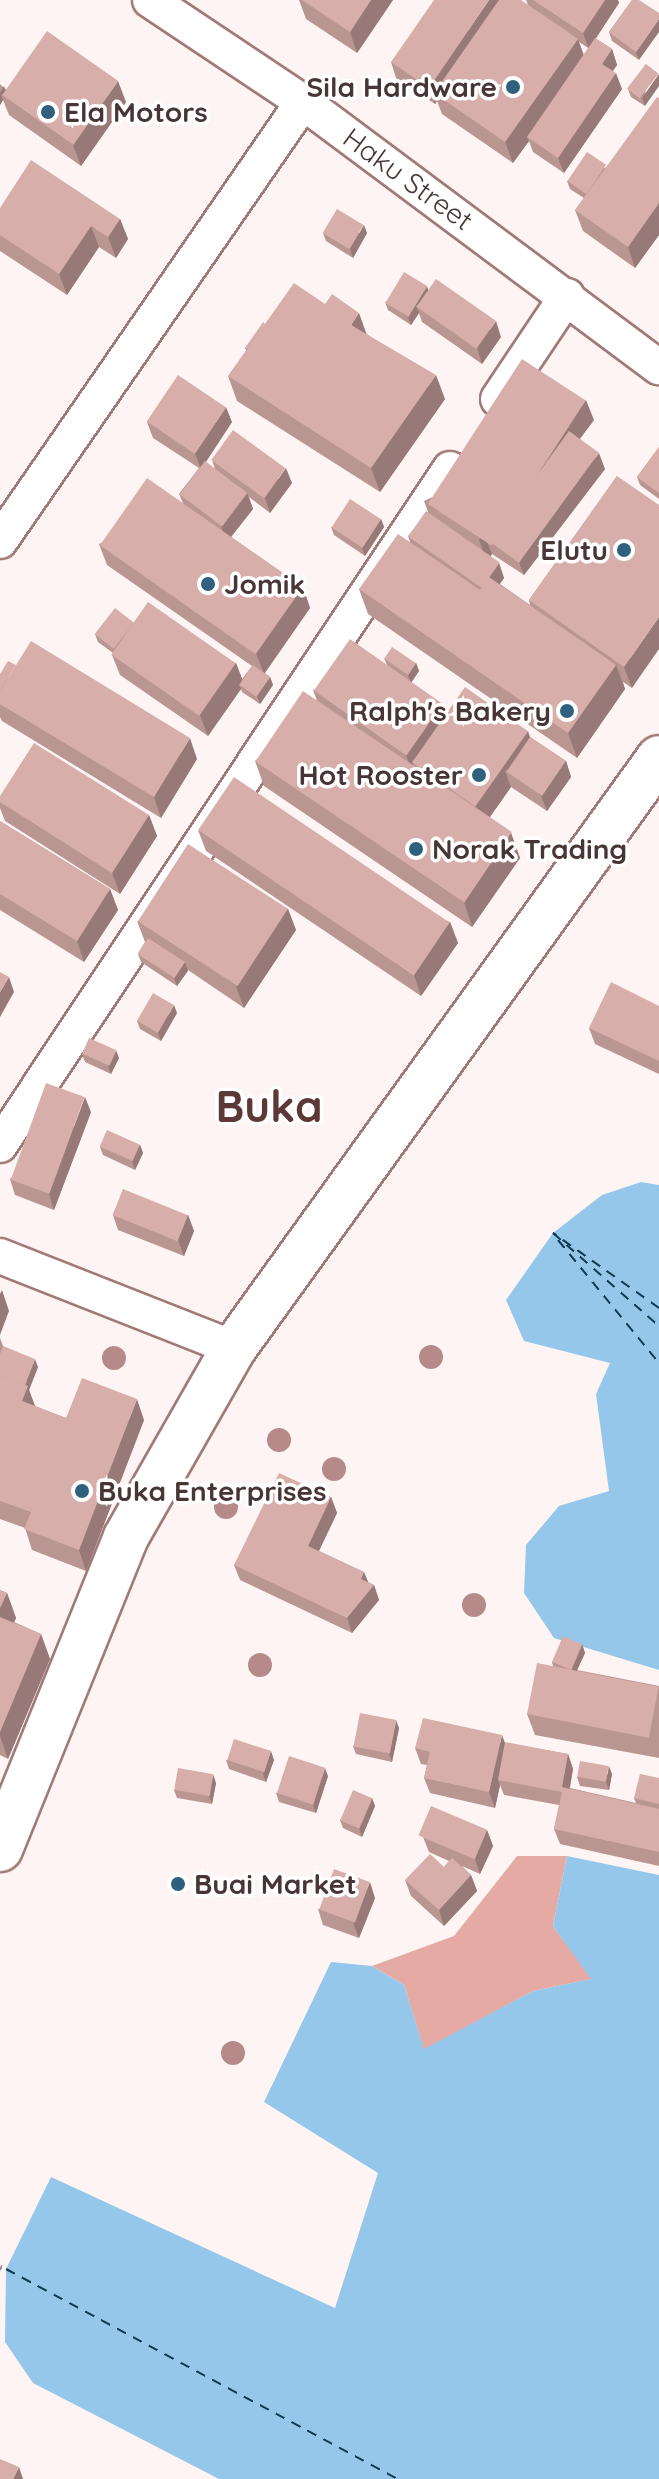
<!DOCTYPE html>
<html>
<head>
<meta charset="utf-8">
<style>
	body { margin:0 }
	#map { position:relative; width:659px; height:2479px; overflow:hidden; background:#fef4f4; font-family:Quicksand,sans-serif }
	div>[style] { position:absolute }
	.forest>* { inset:0; background:#e6aaa5 }
	.water>* { inset:0; background:#94c7e9 }
	.ferry>* { height:2px; margin-top:-1px; transform-origin:0; background:repeating-linear-gradient(90deg,#103951 0 10px,transparent 0 18px) }
	.path>* { height:5px; margin-top:-2.5px; transform-origin:0; background:repeating-linear-gradient(90deg,#9c8e8d 0 2px,transparent 0 8px) }
	.roads { filter:drop-shadow(2px 0 #a17a77) drop-shadow(-2px 0 #a17a77) drop-shadow(0 2px #a17a77) drop-shadow(0 -2px #a17a77) }
	.street>* { height:34px; margin:-17px; padding:0 17px; transform-origin:17px; border-radius:17px; background:#fff }
	.secondary>* { height:44px; margin:-22px; padding:0 22px; transform-origin:22px; border-radius:22px; background:#fff }
	.trees>* { width:24px; height:24px; margin:-12px; border-radius:50%; background:#b78a8a }
	.wall>* { inset:0; background:#ba9692 }
	.shaded-wall>* { inset:0; background:#977a77 }
	.building>* { inset:0; background:#d8aeaa; transform-origin:0 0 }
	.dots>* { width:22px; height:22px; translate:-50% -50%; box-sizing:border-box; border:4px solid #fff; border-radius:50% }
	span { translate:-50% -50%; white-space:nowrap; text-align:center; line-height:1.15; -webkit-text-stroke:7px #fff; paint-order:stroke }
	.poi-label { font-size:28px; color:#473635; font-weight:700 }
	.right { translate:-100% -50%; text-align:right }
	.left { translate:0 -50%; text-align:left }
	.street-label { font-size:28px; color:#473635 }
	.town-label { font-size:44px; color:#5c3937; font-weight:700 }
</style>
</head>
<body>
<div id="map">
	<div class="forest">
		<i style="clip-path:polygon(517px 1856px,567px 1856px,553px 1926px,592px 1979px,533px 1991px,424px 2050px,404px 1985px,372px 1966px,454px 1936px)"></i>
	</div>
	<div class="water">
		<i style="clip-path:polygon(641px 1182px,659px 1185px,659px 1670px,554px 1638px,524px 1593px,526px 1545px,559px 1506px,609px 1491px,596px 1394px,610px 1363px,524px 1341px,506px 1300px,553px 1233px,602px 1195px)"></i>
		<i style="clip-path:polygon(567px 1856px,659px 1875px,659px 2479px,219px 2479px,33px 2383px,5px 2342px,6px 2269px,51px 2177px,335px 2308px,378px 2173px,264px 2102px,331px 1962px,372px 1966px,404px 1985px,424px 2049px,533px 1991px,591px 1979px,553px 1926px)"></i>
	</div>
	<div class="ferry">
		<i style="left:558px;top:1240px;width:159px;rotate:50.6deg"></i>
		<i style="left:659px;top:1308px;width:130px;rotate:-144.7deg"></i>
		<i style="left:553px;top:1233px;width:141px;rotate:41.3deg"></i>
		<i style="left:6px;top:2269px;width:444px;rotate:28.2deg"></i>
	</div>
	<div class="path">
		<i style="left:0;top:2267px;width:6px;rotate:18deg"></i>
	</div>
	<div class="roads">
		<div class="street">
			<i style="left:150px;top:0;width:184px;rotate:33.7deg"></i>
			<i style="left:303px;top:102px;width:444px;rotate:36.7deg"></i>
			<i style="left:498px;top:399px;width:124px;rotate:-56.2deg"></i>
			<i style="left:0;top:541px;width:533px;rotate:-55.39deg"></i>
			<i style="left:0;top:1145px;width:812px;rotate:-56.35deg"></i>
			<i style="left:0;top:1256px;width:251px;rotate:21.5deg"></i>
		</div>
		<div class="secondary">
			<i style="left:0;top:1849px;width:336px;rotate:-68deg"></i>
			<i style="left:126px;top:1537px;width:218px;rotate:-60.3deg"></i>
			<i style="left:234px;top:1348px;width:727px;rotate:-54.23deg"></i>
		</div>
	</div>
	<div class="trees">
		<i style="left:431px;top:1357px"></i>
		<i style="left:114px;top:1358px"></i>
		<i style="left:279px;top:1440px"></i>
		<i style="left:334px;top:1469px"></i>
		<i style="left:226px;top:1507px"></i>
		<i style="left:474px;top:1605px"></i>
		<i style="left:260px;top:1665px"></i>
		<i style="left:233px;top:2053px"></i>
	</div>
	<div class="wall">
		<i style="clip-path:polygon(299px 0,393px 0,357px 53px,306px 19px)"></i>
		<i style="clip-path:polygon(evenodd,526px 0,618px 0,619px 3px,595px 38px,612px 49px,617px 65px,613px 71px,622px 89px,564px 173px,533px 152px,529px 141px,513px 163px,442px 114px,437px 101px,435px 104px,396px 78px,391px 62px,528px 5px,526px 0,579px 42px,588px 48px,584px 55px,579px 42px)"></i>
		<i style="clip-path:polygon(632px 0,639px 60px,612px 41px,609px 32px)"></i>
		<i style="clip-path:polygon(646px 64px,645px 106px,631px 97px,628px 89px)"></i>
		<i style="clip-path:polygon(0 84px,5px 89px,126px 102px,81px 166px,9px 115px,3px 100px,0 105px)"></i>
		<i style="clip-path:polygon(659px 98px,659px 235px,635px 268px,583px 231px,575px 210px,584px 198px,570px 189px,567px 181px,607px 167px)"></i>
		<i style="clip-path:polygon(0 208px,120px 219px,128px 239px,116px 258px,99px 247px,67px 295px,0 251px)"></i>
		<i style="clip-path:polygon(323px 233px,367px 233px,353px 258px,326px 241px)"></i>
		<i style="clip-path:polygon(428px 290px,501px 337px,482px 364px,422px 322px,419px 313px,411px 325px,388px 310px,385px 302px)"></i>
		<i style="clip-path:polygon(265px 324px,367px 334px,445px 399px,380px 492px,237px 401px,228px 376px,246px 351px,245px 348px)"></i>
		<i style="clip-path:polygon(594px 420px,580px 439px,605px 469px,524px 575px,492px 554px,490px 557px,499px 563px,504px 578px,500px 584px,530px 605px,529px 600px,617px 476px,632px 688px,623px 682px,625px 689px,577px 758px,368px 614px,359px 589px,410px 542px,408px 536px,428px 512px,424px 501px)"></i>
		<i style="clip-path:polygon(147px 422px,232px 422px,206px 462px,215px 469px,212px 460px,292px 483px,270px 513px,249px 497px,253px 509px,231px 537px,303px 587px,310px 608px,265px 673px,270px 677px,273px 685px,260px 704px,242px 692px,241px 689px,208px 736px,120px 675px,112px 655px,113px 653px,98px 642px,95px 634px,134px 623px,236px 663px,242px 679px,252px 666px,107px 565px,99px 544px,183px 503px,179px 494px,199px 468px,153px 438px)"></i>
		<i style="clip-path:polygon(659px 447px,659px 499px,640px 485px,637px 477px)"></i>
		<i style="clip-path:polygon(381px 519px,384px 527px,365px 556px,334px 535px,331px 527px)"></i>
		<i style="clip-path:polygon(384px 658px,416px 663px,419px 671px,411px 682px,446px 713px,530px 737px,566px 761px,571px 777px,547px 811px,511px 787px,489px 818px,511px 833px,520px 858px,472px 927px,264px 786px,255px 761px,317px 701px,313px 690px,387px 665px)"></i>
		<i style="clip-path:polygon(0 674px,197px 759px,161px 818px,2px 721px,0 717px)"></i>
		<i style="clip-path:polygon(0 796px,149px 815px,157px 836px,120px 894px,5px 821px,0 808px)"></i>
		<i style="clip-path:polygon(0 821px,110px 889px,118px 910px,84px 962px,0 910px)"></i>
		<i style="clip-path:polygon(198px 830px,450px 922px,458px 943px,421px 996px,206px 851px)"></i>
		<i style="clip-path:polygon(288px 909px,296px 930px,244px 1008px,188px 970px,177px 986px,141px 962px,138px 954px,145px 942px,137px 921px)"></i>
		<i style="clip-path:polygon(659px 1006px,659px 1074px,595px 1044px,589px 1028px)"></i>
		<i style="clip-path:polygon(177px 1013px,161px 1041px,140px 1029px,137px 1021px)"></i>
		<i style="clip-path:polygon(82px 1054px,119px 1058px,111px 1074px,85px 1062px)"></i>
		<i style="clip-path:polygon(91px 1112px,54px 1210px,15px 1195px,10px 1179px)"></i>
		<i style="clip-path:polygon(140px 1145px,143px 1153px,135px 1170px,103px 1155px,100px 1147px)"></i>
		<i style="clip-path:polygon(113px 1215px,188px 1215px,194px 1231px,184px 1256px,118px 1230px)"></i>
		<i style="clip-path:polygon(0 1338px,3px 1346px,38px 1367px,29px 1390px,35px 1406px,66px 1418px,144px 1420px,86px 1571px,32px 1550px,25px 1528px,0 1519px)"></i>
		<i style="clip-path:polygon(331px 1497px,337px 1513px,319px 1551px,364px 1572px,368px 1582px,374px 1585px,379px 1600px,352px 1633px,240px 1580px,234px 1565px)"></i>
		<i style="clip-path:polygon(0 1590px,7px 1593px,16px 1618px,14px 1622px,41px 1634px,50px 1659px,8px 1759px,0 1755px)"></i>
		<i style="clip-path:polygon(582px 1644px,585px 1653px,577px 1670px,659px 1686px,659px 1758px,535px 1735px,527px 1714px,553px 1666px,552px 1662px)"></i>
		<i style="clip-path:polygon(399px 1728px,392px 1762px,356px 1754px,353px 1746px)"></i>
		<i style="clip-path:polygon(505px 1743px,568px 1754px,573px 1769px,570px 1788px,636px 1803px,634px 1798px,659px 1778px,659px 1866px,560px 1844px,554px 1829px,559px 1805px,504px 1795px,500px 1785px,495px 1808px,430px 1793px,424px 1778px,427px 1765px,421px 1764px,415px 1748px)"></i>
		<i style="clip-path:polygon(226px 1760px,274px 1760px,266px 1782px,229px 1769px)"></i>
		<i style="clip-path:polygon(612px 1774px,609px 1790px,580px 1786px,577px 1777px)"></i>
		<i style="clip-path:polygon(328px 1776px,316px 1813px,279px 1802px,276px 1793px)"></i>
		<i style="clip-path:polygon(216px 1783px,212px 1804px,177px 1798px,174px 1790px)"></i>
		<i style="clip-path:polygon(372px 1798px,375px 1806px,362px 1837px,343px 1828px,340px 1820px)"></i>
		<i style="clip-path:polygon(487px 1830px,493px 1846px,480px 1874px,462px 1866px,471px 1875px,477px 1891px,444px 1926px,411px 1896px,405px 1880px,444px 1867px,449px 1861px,429px 1852px,423px 1837px)"></i>
		<i style="clip-path:polygon(375px 1898px,359px 1938px,323px 1925px,318px 1909px)"></i>
	</div>
	<div class="shaded-wall">
		<i style="clip-path:polygon(371px 0,393px 0,357px 53px,350px 32px)"></i>
		<i style="clip-path:polygon(489px 0,506px 0,434px 93px,437px 101px,435px 104px,429px 88px)"></i>
		<i style="clip-path:polygon(605px 0,618px 0,619px 3px,589px 49px,583px 33px)"></i>
		<i style="clip-path:polygon(659px 19px,659px 32px,639px 60px,636px 52px)"></i>
		<i style="clip-path:polygon(578px 39px,585px 60px,527px 137px,529px 141px,513px 163px,505px 142px)"></i>
		<i style="clip-path:polygon(612px 49px,617px 65px,607px 79px,602px 64px)"></i>
		<i style="clip-path:polygon(616px 73px,622px 89px,564px 173px,558px 158px)"></i>
		<i style="clip-path:polygon(659px 74px,659px 86px,645px 106px,642px 98px)"></i>
		<i style="clip-path:polygon(118px 81px,126px 102px,81px 166px,73px 145px)"></i>
		<i style="clip-path:polygon(4px 86px,7px 95px,1px 94px,3px 100px,0 105px,0 93px)"></i>
		<i style="clip-path:polygon(659px 203px,659px 235px,635px 268px,628px 247px)"></i>
		<i style="clip-path:polygon(120px 219px,128px 239px,116px 258px,108px 237px)"></i>
		<i style="clip-path:polygon(364px 225px,367px 233px,353px 258px,350px 249px)"></i>
		<i style="clip-path:polygon(91px 226px,99px 247px,67px 295px,59px 274px)"></i>
		<i style="clip-path:polygon(427px 286px,430px 295px,416px 306px,419px 313px,411px 325px,408px 317px)"></i>
		<i style="clip-path:polygon(359px 313px,368px 338px,351px 325px)"></i>
		<i style="clip-path:polygon(496px 321px,501px 337px,482px 364px,477px 348px)"></i>
		<i style="clip-path:polygon(436px 375px,445px 399px,380px 492px,371px 468px)"></i>
		<i style="clip-path:polygon(586px 400px,594px 420px,498px 546px,486px 539px,492px 554px,487px 561px,479px 540px)"></i>
		<i style="clip-path:polygon(226px 407px,232px 422px,201px 469px,195px 454px)"></i>
		<i style="clip-path:polygon(599px 453px,605px 469px,524px 575px,518px 560px)"></i>
		<i style="clip-path:polygon(286px 468px,292px 483px,270px 513px,265px 498px)"></i>
		<i style="clip-path:polygon(247px 493px,253px 509px,227px 542px,221px 526px)"></i>
		<i style="clip-path:polygon(381px 519px,384px 527px,365px 556px,362px 548px)"></i>
		<i style="clip-path:polygon(499px 563px,504px 578px,486px 603px,481px 588px)"></i>
		<i style="clip-path:polygon(303px 587px,310px 608px,264px 674px,256px 653px)"></i>
		<i style="clip-path:polygon(659px 617px,659px 649px,632px 688px,624px 667px)"></i>
		<i style="clip-path:polygon(236px 663px,244px 684px,239px 684px,241px 689px,208px 736px,200px 715px)"></i>
		<i style="clip-path:polygon(416px 663px,419px 671px,411px 683px,408px 675px)"></i>
		<i style="clip-path:polygon(616px 665px,625px 689px,577px 758px,568px 733px)"></i>
		<i style="clip-path:polygon(270px 677px,273px 685px,260px 704px,257px 696px)"></i>
		<i style="clip-path:polygon(443px 704px,450px 725px,412px 762px,416px 773px,414px 776px,406px 755px)"></i>
		<i style="clip-path:polygon(528px 731px,535px 752px,505px 771px,511px 787px,483px 827px,475px 806px)"></i>
		<i style="clip-path:polygon(190px 738px,197px 759px,161px 818px,154px 797px)"></i>
		<i style="clip-path:polygon(566px 761px,571px 777px,547px 811px,541px 796px)"></i>
		<i style="clip-path:polygon(149px 815px,157px 836px,120px 894px,112px 873px)"></i>
		<i style="clip-path:polygon(511px 833px,520px 858px,472px 927px,464px 902px)"></i>
		<i style="clip-path:polygon(110px 889px,118px 910px,84px 962px,77px 941px)"></i>
		<i style="clip-path:polygon(288px 909px,296px 930px,244px 1008px,236px 987px)"></i>
		<i style="clip-path:polygon(450px 922px,458px 943px,421px 996px,414px 975px)"></i>
		<i style="clip-path:polygon(185px 962px,188px 971px,177px 986px,174px 978px)"></i>
		<i style="clip-path:polygon(9px 977px,14px 992px,0 1017px,0 992px)"></i>
		<i style="clip-path:polygon(174px 1005px,177px 1013px,161px 1041px,158px 1033px)"></i>
		<i style="clip-path:polygon(116px 1050px,119px 1058px,111px 1074px,108px 1066px)"></i>
		<i style="clip-path:polygon(85px 1097px,91px 1112px,54px 1210px,49px 1194px)"></i>
		<i style="clip-path:polygon(140px 1145px,143px 1153px,135px 1170px,132px 1161px)"></i>
		<i style="clip-path:polygon(188px 1215px,194px 1231px,184px 1256px,178px 1240px)"></i>
		<i style="clip-path:polygon(2px 1290px,9px 1311px,0 1335px,0 1294px)"></i>
		<i style="clip-path:polygon(35px 1359px,38px 1367px,29px 1390px,35px 1406px,22px 1401px,22px 1394px)"></i>
		<i style="clip-path:polygon(137px 1399px,144px 1420px,86px 1571px,79px 1550px)"></i>
		<i style="clip-path:polygon(331px 1497px,337px 1513px,314px 1561px,308px 1546px)"></i>
		<i style="clip-path:polygon(364px 1572px,370px 1587px,374px 1585px,379px 1600px,352px 1633px,347px 1618px,361px 1579px)"></i>
		<i style="clip-path:polygon(7px 1593px,16px 1618px,6px 1640px,0 1624px,0 1608px)"></i>
		<i style="clip-path:polygon(41px 1634px,50px 1659px,8px 1759px,0 1736px,0 1732px)"></i>
		<i style="clip-path:polygon(582px 1644px,585px 1653px,574px 1677px,571px 1669px)"></i>
		<i style="clip-path:polygon(396px 1720px,399px 1728px,392px 1762px,389px 1754px)"></i>
		<i style="clip-path:polygon(502px 1735px,508px 1751px,498px 1780px,500px 1785px,495px 1808px,489px 1792px)"></i>
		<i style="clip-path:polygon(271px 1751px,274px 1760px,266px 1782px,263px 1774px)"></i>
		<i style="clip-path:polygon(568px 1754px,573px 1769px,567px 1802px,562px 1787px)"></i>
		<i style="clip-path:polygon(609px 1766px,612px 1774px,609px 1790px,606px 1782px)"></i>
		<i style="clip-path:polygon(325px 1768px,328px 1776px,316px 1813px,313px 1805px)"></i>
		<i style="clip-path:polygon(213px 1774px,216px 1783px,212px 1804px,209px 1796px)"></i>
		<i style="clip-path:polygon(372px 1798px,375px 1806px,362px 1837px,359px 1828px)"></i>
		<i style="clip-path:polygon(487px 1830px,493px 1846px,480px 1874px,475px 1859px)"></i>
		<i style="clip-path:polygon(471px 1875px,477px 1891px,444px 1926px,439px 1910px)"></i>
		<i style="clip-path:polygon(370px 1882px,375px 1898px,359px 1938px,353px 1923px)"></i>
		<i style="clip-path:polygon(19px 2467px,23px 2479px,13px 2479px)"></i>
	</div>
	<div class="building">
		<i style="clip-path:polygon(302px 0,371px 0,350px 32px)"></i>
		<i style="clip-path:polygon(434px 0,489px 0,429px 88px,391px 62px)"></i>
		<i style="clip-path:polygon(499px 0,521px 0,578px 39px,505px 142px,434px 93px)"></i>
		<i style="clip-path:polygon(533px 0,605px 0,583px 33px)"></i>
		<i style="clip-path:polygon(632px 0,639px 0,659px 13px,659px 19px,636px 52px,609px 32px)"></i>
		<i style="left:47px;top:31px;width:87px;height:78px;rotate:35deg"></i>
		<i style="clip-path:polygon(595px 38px,612px 49px,602px 64px,616px 73px,558px 158px,527px 137px)"></i>
		<i style="left:646px;top:64px;width:16px;height:31px;rotate:38deg"></i>
		<i style="clip-path:polygon(657px 97px,659px 98px,659px 203px,628px 247px,575px 210px)"></i>
		<i style="left:587px;top:152px;width:23px;height:35px;rotate:34deg"></i>
		<i style="clip-path:polygon(31px 160px,120px 219px,108px 237px,91px 226px,59px 274px,0 235px,0 208px)"></i>
		<i style="left:337px;top:209px;width:31px;height:28px;rotate:31deg"></i>
		<i style="left:404px;top:272px;width:27px;height:36px;rotate:31deg"></i>
		<i style="left:436px;top:279px;width:73px;height:34px;rotate:35deg"></i>
		<i style="clip-path:polygon(294px 283px,325px 304px,332px 294px,359px 313px,351px 325px,436px 375px,371px 468px,228px 376px)"></i>
		<i style="clip-path:polygon(263px 322px,265px 324px,247px 349px,245px 348px)"></i>
		<i style="left:522px;top:359px;width:76px;height:173px;rotate:33deg"></i>
		<i style="left:178px;top:375px;width:58px;height:56px;rotate:34deg"></i>
		<i style="left:233px;top:430px;width:65px;height:37px;rotate:36deg"></i>
		<i style="left:569px;top:431px;width:37px;height:136px;rotate:36deg"></i>
		<i style="clip-path:polygon(659px 447px,659px 493px,637px 477px)"></i>
		<i style="left:205px;top:461px;width:53px;height:42px;rotate:37deg"></i>
		<i style="clip-path:polygon(617px 476px,659px 505px,659px 617px,624px 667px,529px 600px)"></i>
		<i style="left:147px;top:478px;width:190px;height:82px;rotate:35deg"></i>
		<i style="left:350px;top:499px;width:37px;height:34px;rotate:33deg"></i>
		<i style="left:426px;top:511px;width:90px;height:31px;rotate:35deg"></i>
		<i style="clip-path:polygon(398px 534px,480px 590px,489px 577px,616px 665px,568px 733px,359px 589px)"></i>
		<i style="left:148px;top:602px;width:107px;height:64px;rotate:35deg"></i>
		<i style="left:115px;top:608px;width:24px;height:33px;rotate:38deg"></i>
		<i style="left:350px;top:639px;width:113px;height:63px;rotate:35deg"></i>
		<i style="clip-path:polygon(31px 641px,190px 738px,154px 797px,0 704px,0 691px)"></i>
		<i style="left:392px;top:647px;width:29px;height:14px;rotate:34deg"></i>
		<i style="clip-path:polygon(8px 661px,16px 665px,0 691px,0 674px)"></i>
		<i style="left:253px;top:665px;width:21px;height:24px;rotate:35deg"></i>
		<i style="left:465px;top:687px;width:77px;height:92px;rotate:35deg"></i>
		<i style="left:303px;top:691px;width:252px;height:85px;rotate:34deg"></i>
		<i style="left:530px;top:737px;width:43px;height:42px;rotate:34deg"></i>
		<i style="clip-path:polygon(34px 743px,149px 815px,112px 873px,0 802px,0 796px)"></i>
		<i style="left:234px;top:777px;width:260px;height:64px;rotate:34deg"></i>
		<i style="clip-path:polygon(0 821px,110px 889px,77px 941px,0 894px)"></i>
		<i style="left:188px;top:844px;width:119px;height:92px;rotate:33deg"></i>
		<i style="left:148px;top:938px;width:44px;height:19px;rotate:33deg"></i>
		<i style="clip-path:polygon(0 972px,9px 977px,0 992px)"></i>
		<i style="clip-path:polygon(611px 982px,659px 1006px,659px 1061px,589px 1028px)"></i>
		<i style="left:153px;top:993px;width:24px;height:32px;rotate:30deg"></i>
		<i style="left:89px;top:1038px;width:30px;height:17px;rotate:24deg"></i>
		<i style="left:46px;top:1083px;width:41px;height:103px;rotate:20deg"></i>
		<i style="left:107px;top:1130px;width:36px;height:18px;rotate:24deg"></i>
		<i style="left:123px;top:1189px;width:70px;height:28px;rotate:22deg"></i>
		<i style="clip-path:polygon(3px 1346px,35px 1359px,25px 1385px,0 1375px,0 1354px)"></i>
		<i style="clip-path:polygon(0 1375px,28px 1386px,22px 1401px,66px 1418px,82px 1378px,137px 1399px,79px 1550px,24px 1529px,31px 1512px,0 1501px)"></i>
		<i style="clip-path:polygon(279px 1473px,331px 1497px,308px 1546px,364px 1572px,361px 1579px,374px 1585px,347px 1618px,234px 1565px)"></i>
		<i style="clip-path:polygon(0 1590px,7px 1593px,0 1608px)"></i>
		<i style="clip-path:polygon(0 1617px,41px 1634px,0 1732px)"></i>
		<i style="left:563px;top:1636px;width:21px;height:28px;rotate:23deg"></i>
		<i style="left:537px;top:1663px;width:124px;height:52px;rotate:11deg"></i>
		<i style="left:360px;top:1713px;width:37px;height:34px;rotate:11deg"></i>
		<i style="clip-path:polygon(423px 1718px,502px 1735px,489px 1792px,424px 1778px,430px 1752px,415px 1748px)"></i>
		<i style="left:234px;top:1739px;width:39px;height:22px;rotate:18deg"></i>
		<i style="clip-path:polygon(505px 1742px,568px 1754px,562px 1787px,659px 1809px,659px 1852px,554px 1829px,562px 1792px,498px 1780px)"></i>
		<i style="left:289px;top:1756px;width:38px;height:39px;rotate:18deg"></i>
		<i style="left:580px;top:1761px;width:29px;height:16px;rotate:10deg"></i>
		<i style="left:178px;top:1768px;width:36px;height:22px;rotate:10deg"></i>
		<i style="clip-path:polygon(640px 1774px,659px 1778px,659px 1804px,634px 1798px)"></i>
		<i style="left:353px;top:1790px;width:21px;height:33px;rotate:23deg"></i>
		<i style="left:431px;top:1806px;width:61px;height:32px;rotate:23deg"></i>
		<i style="clip-path:polygon(430px 1854px,444px 1867px,452px 1858px,471px 1875px,439px 1910px,405px 1880px)"></i>
		<i style="left:334px;top:1869px;width:38px;height:43px;rotate:20deg"></i>
		<i style="clip-path:polygon(0 2459px,19px 2467px,13px 2479px,0 2479px)"></i>
	</div>
	<div class="dots">
		<i style="left:513px;top:87px;background:#2f607e"></i>
		<i style="left:48px;top:112px;background:#2f607e"></i>
		<i style="left:624px;top:550px;background:#2f607e"></i>
		<i style="left:208px;top:584px;background:#2f607e"></i>
		<i style="left:567px;top:711px;background:#2f607e"></i>
		<i style="left:479px;top:775px;background:#2f607e"></i>
		<i style="left:416px;top:849px;background:#2f607e"></i>
		<i style="left:82px;top:1491px;background:#2f607e"></i>
		<i style="left:178px;top:1884px;background:#2f607e"></i>
	</div>
	<div class="poi-label">
		<span class="right" style="left:497px;top:87px">Sila Hardware</span>
		<span class="left" style="left:64px;top:112px">Ela Motors</span>
		<span class="right" style="left:608px;top:550px">Elutu</span>
		<span class="left" style="left:224px;top:584px">Jomik</span>
		<span class="right" style="left:551px;top:711px">Ralph's Bakery</span>
		<span class="right" style="left:463px;top:775px">Hot Rooster</span>
		<span class="left" style="left:432px;top:849px">Norak Trading</span>
		<span class="left" style="left:98px;top:1491px">Buka Enterprises</span>
		<span class="left" style="left:194px;top:1884px">Buai Market</span>
	</div>
	<div class="street-label">
		<span style="left:408px;top:179px;rotate:36deg">Haku Street</span>
	</div>
	<div class="town-label">
		<span style="left:269px;top:1106px">Buka</span>
	</div>
</div>
</body>
</html>
